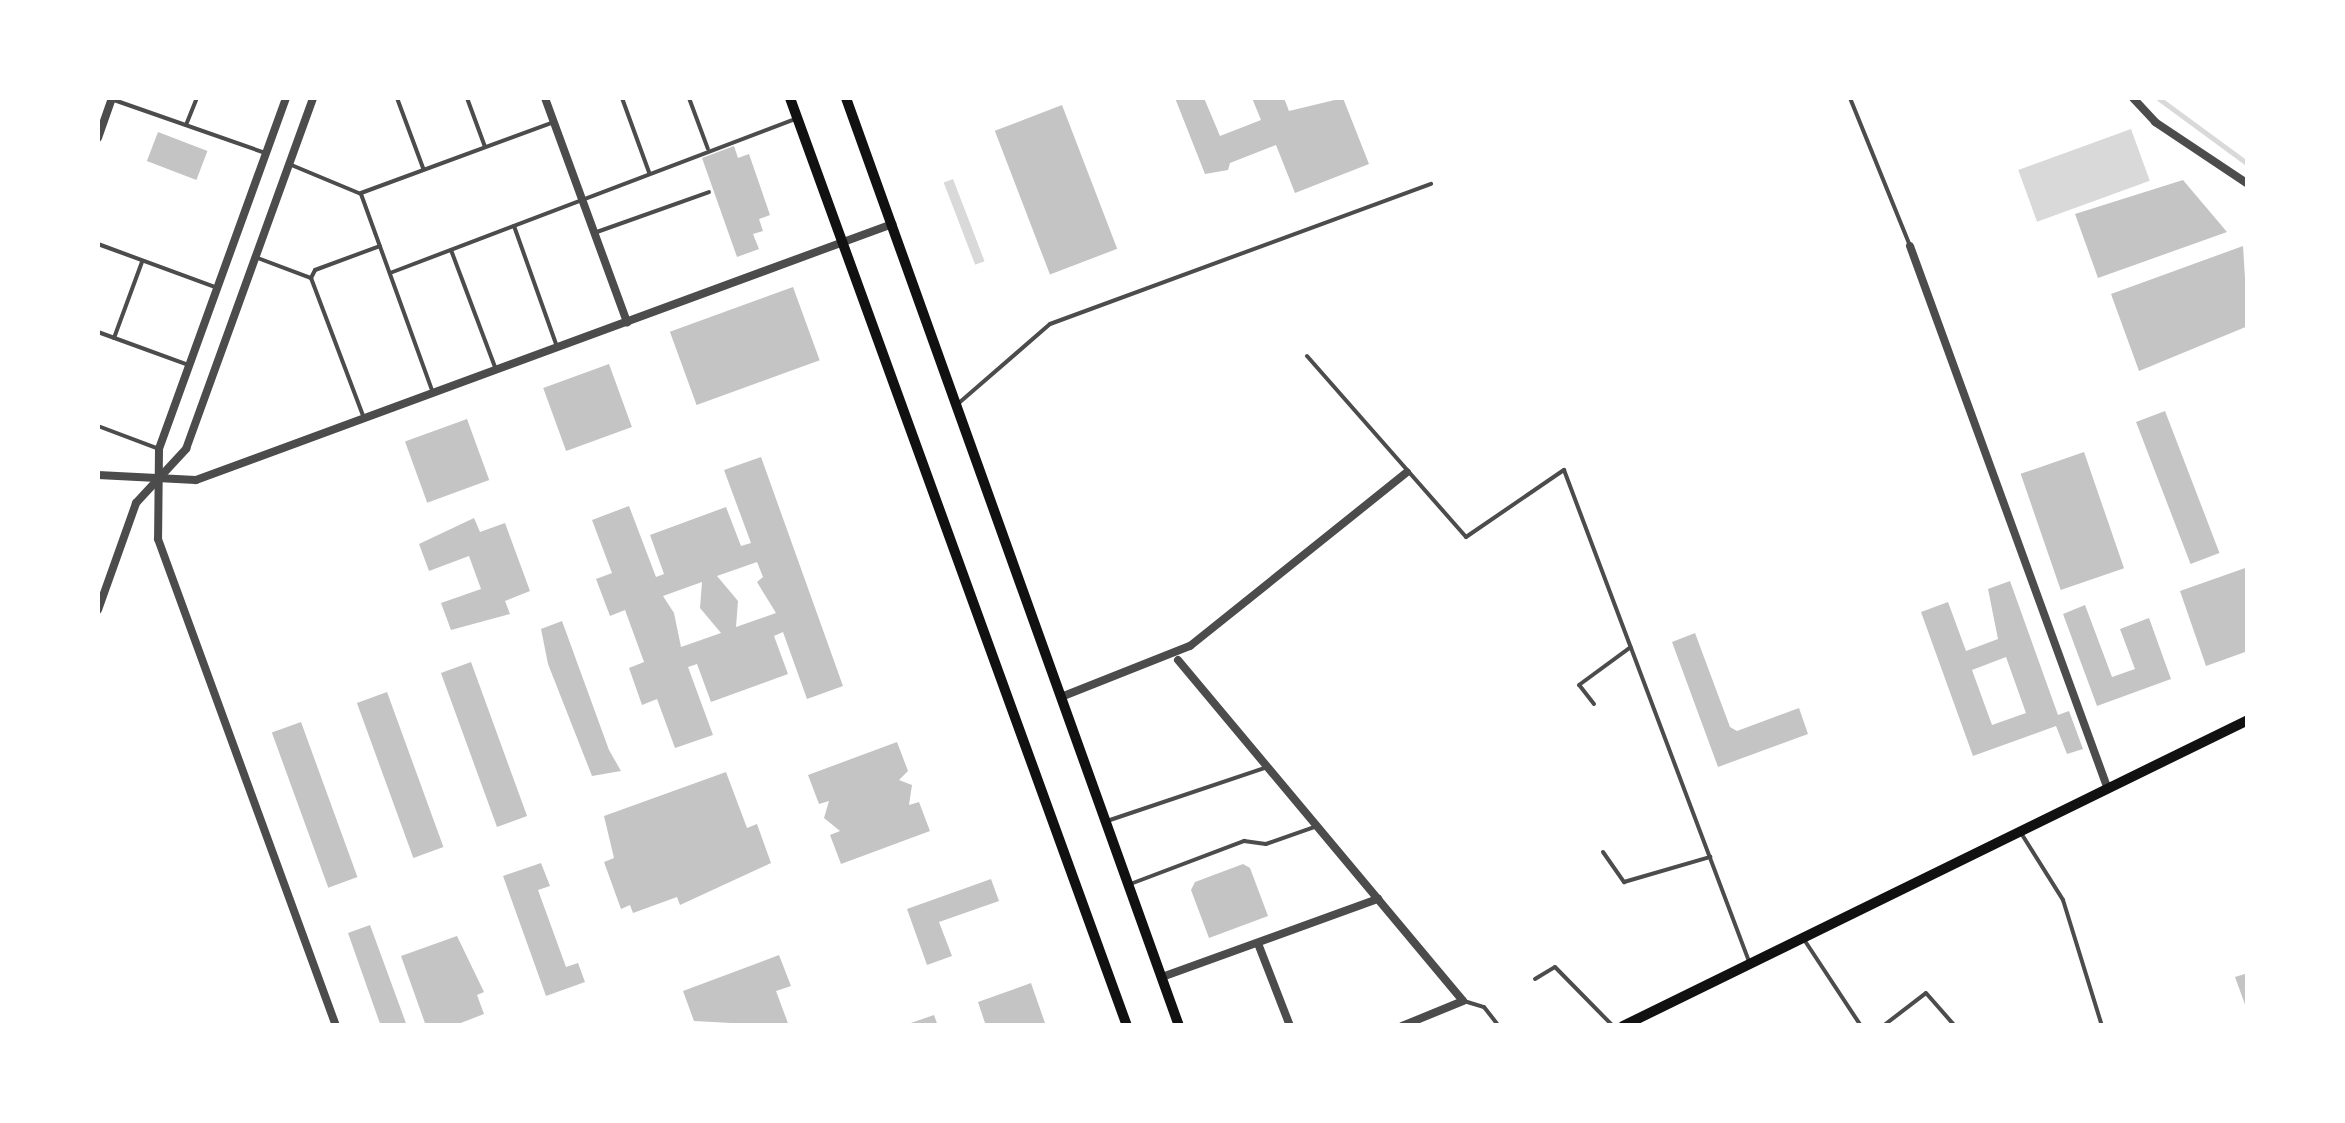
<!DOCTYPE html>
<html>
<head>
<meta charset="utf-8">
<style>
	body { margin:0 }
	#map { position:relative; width:2345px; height:1123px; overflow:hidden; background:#fff; font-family:"Fira Sans Condensed",sans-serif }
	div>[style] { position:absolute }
	.water>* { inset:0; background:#d9d9d9; transform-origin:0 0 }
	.stream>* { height:5px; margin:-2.5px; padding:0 2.5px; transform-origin:2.5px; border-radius:2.5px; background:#d9d9d9 }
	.building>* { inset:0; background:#c4c4c4; transform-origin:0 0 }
	.service>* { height:4px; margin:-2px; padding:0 2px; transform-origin:2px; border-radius:2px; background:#4c4c4c }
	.minor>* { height:8px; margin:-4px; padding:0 4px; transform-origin:4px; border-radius:4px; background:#4c4c4c }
	.secondary>* { height:10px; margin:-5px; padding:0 5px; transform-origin:5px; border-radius:5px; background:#111 }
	span { translate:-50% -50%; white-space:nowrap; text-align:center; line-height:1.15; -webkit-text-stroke:10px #fff; paint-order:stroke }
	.frame { position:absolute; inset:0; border:100px solid #fff; pointer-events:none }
</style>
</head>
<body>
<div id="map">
	<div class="water">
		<i style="left:2131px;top:129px;width:55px;height:120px;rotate:70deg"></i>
		<i style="left:953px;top:179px;width:88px;height:10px;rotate:69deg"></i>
	</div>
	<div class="stream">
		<i style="left:2158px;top:98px;width:112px;rotate:36.3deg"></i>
	</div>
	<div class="building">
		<i style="clip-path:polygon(1175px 98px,1204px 98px,1220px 136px,1261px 120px,1252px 98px,1284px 98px,1289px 111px,1343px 98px,1369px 164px,1295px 193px,1276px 145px,1230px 163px,1228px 170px,1205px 174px)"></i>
		<i style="left:1062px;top:105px;width:154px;height:72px;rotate:69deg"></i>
		<i style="left:158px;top:132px;width:53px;height:31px;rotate:21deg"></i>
		<i style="clip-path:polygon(734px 146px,738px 158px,749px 154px,770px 215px,759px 219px,763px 231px,753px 234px,759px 249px,737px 257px,702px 158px)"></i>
		<i style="clip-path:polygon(2183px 180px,2227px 232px,2098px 278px,2075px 214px)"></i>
		<i style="clip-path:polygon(2243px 246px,2248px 326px,2139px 371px,2111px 294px)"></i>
		<i style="left:793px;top:287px;width:78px;height:131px;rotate:70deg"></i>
		<i style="left:609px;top:364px;width:67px;height:70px;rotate:70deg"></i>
		<i style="left:2165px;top:411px;width:152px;height:31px;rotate:69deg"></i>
		<i style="left:467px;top:419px;width:65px;height:66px;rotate:70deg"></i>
		<i style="left:2084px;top:452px;width:123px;height:67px;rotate:71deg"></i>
		<i style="clip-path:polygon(evenodd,761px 457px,843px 686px,807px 699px,783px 632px,774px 636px,788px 674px,711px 702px,697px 664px,688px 667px,713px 735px,675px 748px,657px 699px,642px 705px,629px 668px,644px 662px,625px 610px,610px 616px,596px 579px,612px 573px,592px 520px,629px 506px,656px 577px,664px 574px,650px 535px,726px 507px,741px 546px,751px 543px,724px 470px,761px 457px,757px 562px,763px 577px,757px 582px,776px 613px,736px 627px,738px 601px,717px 576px,757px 562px,761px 457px,702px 582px,700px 608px,721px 633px,681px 647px,674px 613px,663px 596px,702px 582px)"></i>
		<i style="clip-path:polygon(474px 518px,480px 532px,505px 523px,530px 591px,505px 601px,510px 614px,451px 630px,441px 603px,481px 589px,469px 556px,429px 571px,419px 544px)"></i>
		<i style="clip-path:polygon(2248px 567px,2248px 651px,2206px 666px,2180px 591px)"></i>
		<i style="clip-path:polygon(evenodd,2010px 581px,2058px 715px,2069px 711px,2083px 749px,2067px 754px,2056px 726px,1973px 756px,1921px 612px,1948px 602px,1966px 651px,1998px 639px,1988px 589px,2010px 581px,2006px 657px,2026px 713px,1992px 725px,1972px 670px,2006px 657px)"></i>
		<i style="clip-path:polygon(2085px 605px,2112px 677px,2135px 669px,2120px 629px,2149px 618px,2171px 679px,2097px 706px,2063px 614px)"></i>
		<i style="clip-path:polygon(562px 621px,609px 750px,621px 771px,592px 776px,548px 664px,541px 629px)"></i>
		<i style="clip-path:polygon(1695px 633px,1730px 727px,1737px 731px,1799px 708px,1808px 734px,1718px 767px,1672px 642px)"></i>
		<i style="left:471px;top:662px;width:164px;height:32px;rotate:70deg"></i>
		<i style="left:387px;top:692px;width:165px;height:32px;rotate:70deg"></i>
		<i style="left:301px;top:722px;width:165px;height:31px;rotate:70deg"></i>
		<i style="clip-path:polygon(897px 742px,908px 771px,899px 780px,912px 785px,909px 805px,919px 802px,930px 831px,841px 864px,830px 835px,840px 831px,824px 818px,829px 801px,819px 804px,808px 775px)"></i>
		<i style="clip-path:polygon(726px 772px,747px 828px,757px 824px,771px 863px,680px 905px,677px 897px,633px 913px,630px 905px,621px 909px,604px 862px,614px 858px,604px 816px)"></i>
		<i style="clip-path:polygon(541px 863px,550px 886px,538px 890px,566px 967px,578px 963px,585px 982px,546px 996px,503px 876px)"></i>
		<i style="clip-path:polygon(1243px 864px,1250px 868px,1268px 916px,1209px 938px,1191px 890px,1195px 882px)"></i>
		<i style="clip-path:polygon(991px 879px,999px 901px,939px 922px,952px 956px,927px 965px,907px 909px)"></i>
		<i style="clip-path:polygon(370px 925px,407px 1026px,381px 1026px,378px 1018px,348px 933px)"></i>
		<i style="clip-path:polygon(457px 936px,484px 992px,477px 995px,484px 1014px,453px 1026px,426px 1026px,401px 956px)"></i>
		<i style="clip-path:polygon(779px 955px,791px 986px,776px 991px,789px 1026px,694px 1021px,683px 991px)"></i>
		<i style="clip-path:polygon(2248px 973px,2248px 1010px,2247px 1010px,2235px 977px)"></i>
		<i style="clip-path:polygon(1031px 983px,1046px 1026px,986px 1026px,978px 1002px)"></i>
		<i style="clip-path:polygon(934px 1015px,938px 1026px,905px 1026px,905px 1025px)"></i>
	</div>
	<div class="service">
		<i style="left:397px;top:98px;width:75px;rotate:69.6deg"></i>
		<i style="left:467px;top:98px;width:52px;rotate:69.8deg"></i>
		<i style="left:622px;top:98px;width:79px;rotate:70deg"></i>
		<i style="left:689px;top:98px;width:54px;rotate:69.6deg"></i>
		<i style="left:1850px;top:98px;width:160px;rotate:67.9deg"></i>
		<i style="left:114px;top:100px;width:160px;rotate:19.3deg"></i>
		<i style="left:186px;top:125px;width:29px;rotate:-68deg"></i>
		<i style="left:289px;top:164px;width:78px;rotate:22.6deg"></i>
		<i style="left:361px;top:194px;width:212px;rotate:70.1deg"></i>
		<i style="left:361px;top:193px;width:206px;rotate:-20.2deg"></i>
		<i style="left:514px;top:226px;width:125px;rotate:70.4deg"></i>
		<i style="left:594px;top:233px;width:122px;rotate:-19.6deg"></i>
		<i style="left:98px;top:244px;width:125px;rotate:20.2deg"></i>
		<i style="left:451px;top:250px;width:125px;rotate:69.4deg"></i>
		<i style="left:255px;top:257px;width:60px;rotate:20.6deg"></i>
		<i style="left:311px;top:278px;width:150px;rotate:69.3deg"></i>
		<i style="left:390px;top:273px;width:431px;rotate:-20.8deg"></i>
		<i style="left:311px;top:278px;width:9px;rotate:-63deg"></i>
		<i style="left:315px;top:270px;width:69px;rotate:-20.3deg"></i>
		<i style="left:98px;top:332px;width:96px;rotate:20.1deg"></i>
		<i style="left:114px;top:338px;width:81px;rotate:-69.8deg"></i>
		<i style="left:1307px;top:356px;width:241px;rotate:48.7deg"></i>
		<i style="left:1466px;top:537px;width:119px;rotate:-34.4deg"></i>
		<i style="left:1564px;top:470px;width:528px;rotate:69.37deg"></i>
		<i style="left:960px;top:402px;width:119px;rotate:-40.9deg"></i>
		<i style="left:1050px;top:324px;width:406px;rotate:-20.2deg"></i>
		<i style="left:98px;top:426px;width:65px;rotate:20.7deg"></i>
		<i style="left:1594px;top:704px;width:24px;rotate:-128deg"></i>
		<i style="left:1579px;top:685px;width:64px;rotate:-36.2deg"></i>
		<i style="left:1107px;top:821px;width:169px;rotate:-18.6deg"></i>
		<i style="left:2021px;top:833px;width:79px;rotate:57.9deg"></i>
		<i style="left:2063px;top:900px;width:132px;rotate:72.8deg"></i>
		<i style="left:1603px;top:852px;width:37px;rotate:55deg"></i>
		<i style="left:1624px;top:882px;width:90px;rotate:-16.2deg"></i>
		<i style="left:1133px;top:883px;width:119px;rotate:-20.7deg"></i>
		<i style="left:1244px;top:841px;width:22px;rotate:8deg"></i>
		<i style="left:1266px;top:844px;width:54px;rotate:-19.4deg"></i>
		<i style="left:1805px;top:941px;width:102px;rotate:56.6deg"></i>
		<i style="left:1535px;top:979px;width:23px;rotate:-31deg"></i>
		<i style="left:1555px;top:967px;width:83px;rotate:45.5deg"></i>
		<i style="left:1464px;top:1001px;width:21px;rotate:17deg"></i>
		<i style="left:1484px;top:1007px;width:24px;rotate:52deg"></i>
		<i style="left:1883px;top:1026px;width:54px;rotate:-37.5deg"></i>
		<i style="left:1926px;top:993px;width:44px;rotate:48.7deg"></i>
	</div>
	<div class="minor">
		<i style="left:286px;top:98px;width:373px;rotate:109.9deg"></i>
		<i style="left:159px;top:449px;width:90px;rotate:90.6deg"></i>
		<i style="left:158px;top:539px;width:519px;rotate:69.92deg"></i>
		<i style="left:545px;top:98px;width:239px;rotate:69.9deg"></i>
		<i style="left:2133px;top:98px;width:33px;rotate:47deg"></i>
		<i style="left:2155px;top:122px;width:112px;rotate:33.7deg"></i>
		<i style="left:98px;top:138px;width:42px;rotate:-70.7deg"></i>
		<i style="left:1910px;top:246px;width:573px;rotate:69.98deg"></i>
		<i style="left:98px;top:475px;width:98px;rotate:2.9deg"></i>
		<i style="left:196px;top:480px;width:742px;rotate:-20.19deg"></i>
		<i style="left:98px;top:610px;width:114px;rotate:-70.4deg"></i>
		<i style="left:136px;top:503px;width:74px;rotate:-47.2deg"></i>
		<i style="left:186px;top:449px;width:373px;rotate:-70.1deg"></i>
		<i style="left:1178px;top:660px;width:444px;rotate:50.1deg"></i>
		<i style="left:1463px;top:1001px;width:66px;rotate:157.7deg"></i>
		<i style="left:1061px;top:697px;width:139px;rotate:-21.6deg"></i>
		<i style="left:1190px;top:646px;width:278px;rotate:-38.7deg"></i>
		<i style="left:1259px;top:946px;width:86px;rotate:68.8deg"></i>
		<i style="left:1162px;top:977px;width:230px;rotate:-19.9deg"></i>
	</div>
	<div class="secondary">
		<i style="left:790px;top:98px;width:987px;rotate:70.04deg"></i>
		<i style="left:846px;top:98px;width:986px;rotate:70.26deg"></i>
		<i style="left:1623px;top:1026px;width:696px;rotate:-26.09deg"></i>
	</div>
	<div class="frame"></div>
</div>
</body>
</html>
